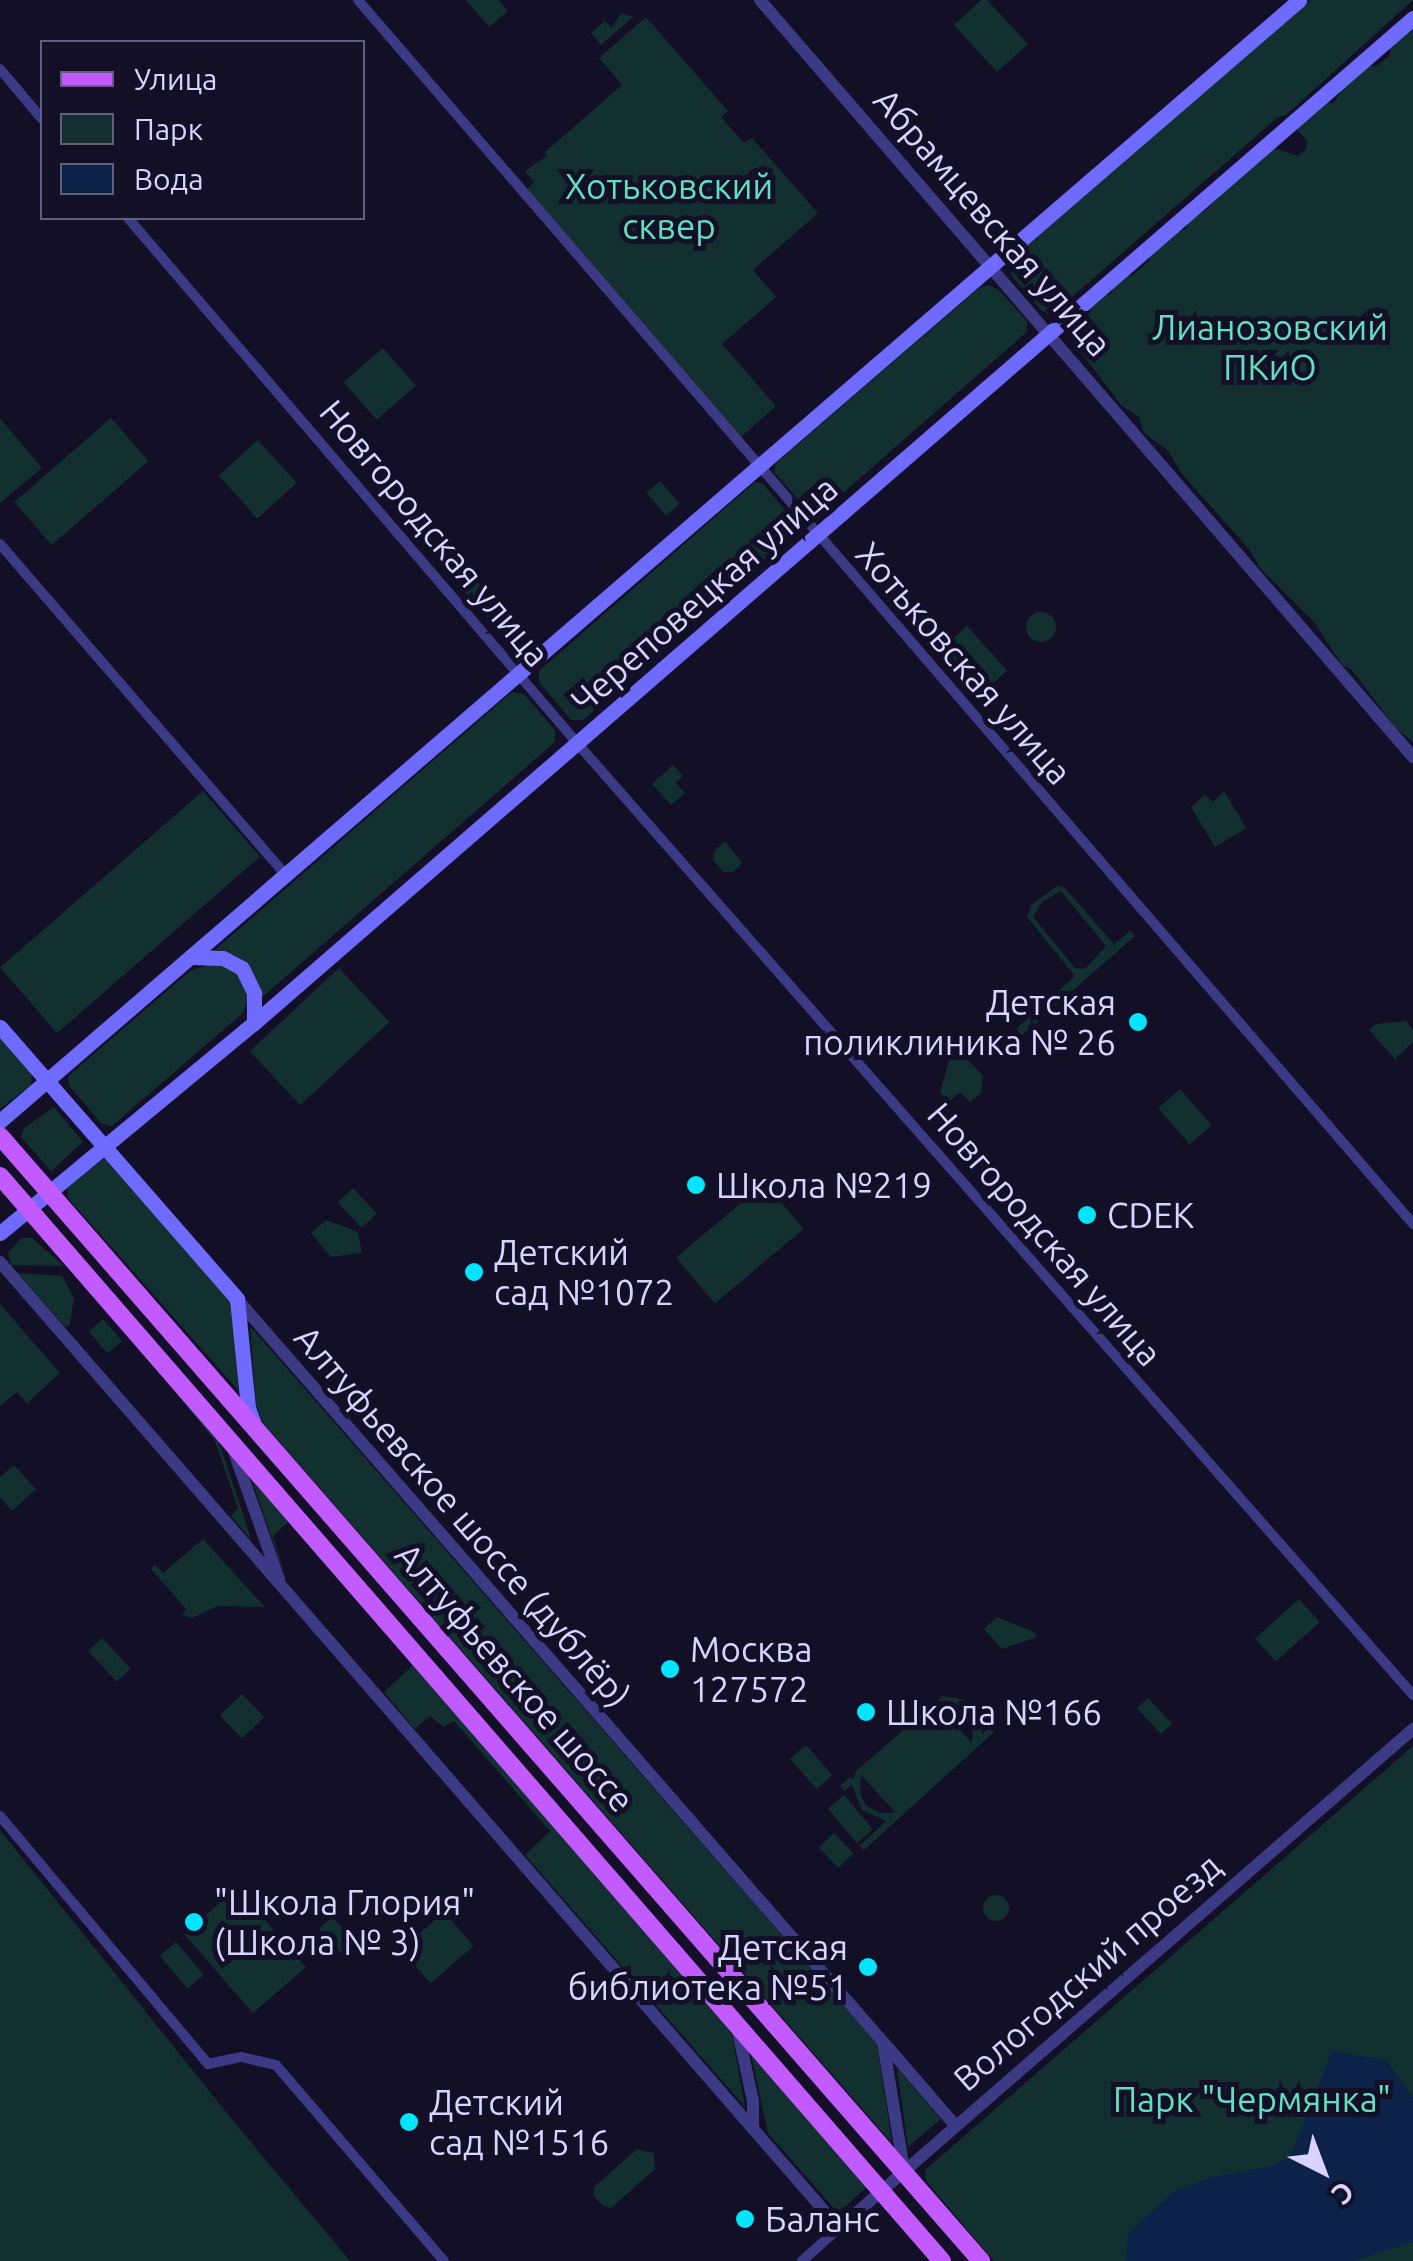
<!DOCTYPE html>
<html>
<head>
<meta charset="utf-8">
<style>
	body { margin:0 }
	#map { position:relative; width:1413px; height:2261px; overflow:hidden; background:#130f26; font-family:Ubuntu,sans-serif }
	div>[style] { position:absolute }
	.green>* { inset:0; background:#12302f; transform-origin:0 0 }
	.round { border-radius:50% }
	.water>* { inset:0; background:#0c2248 }
	.minor>* { height:10px; margin:-5px; padding:0 5px; transform-origin:5px; border-radius:5px; background:#3d3a85 }
	.tertiary>* { height:12px; margin:-6px; padding:0 6px; transform-origin:6px; border-radius:6px; background:#3d3a85 }
	.secondary>* { height:15px; margin:-7.5px; padding:0 7.5px; transform-origin:7.5px; border-radius:7.5px; background:#6f6bff }
	.primary>* { height:18px; margin:-9px; padding:0 9px; transform-origin:9px; border-radius:9px; background:#c25bff }
	.dots>* { width:28px; height:28px; translate:-50% -50%; box-sizing:border-box; border:5px solid #130f26; border-radius:50% }
	span { translate:-50% -50%; white-space:nowrap; text-align:center; line-height:1.15; -webkit-text-stroke:10px #130f26; paint-order:stroke }
	.park-label { font-size:35px; color:#5fe0c0 }
	.street-label { font-size:35px; color:#d9d4ff }
	.poi-label { font-size:35px; color:#d9d4ff }
	.right { translate:-100% -50%; text-align:right }
	.left { translate:0 -50%; text-align:left }
	.legend { position:absolute; left:40px; top:40px; width:325px; height:180px; box-sizing:border-box; background:#130f26; border:2px solid #625e7d; margin:0; padding:12px 18px; list-style:none; font-size:30px; color:#d9d4ff }
	.legend li { display:flex; align-items:center; gap:20px; height:50px }
	.legend b { width:50px; border:2px solid #625e7d }
	.north { position:absolute; left:1273px; top:2121px; width:100px; height:100px; -webkit-text-stroke:8px #130f26; paint-order:stroke; rotate:138deg; font-size:28px; font-weight:700; line-height:40px; text-align:center; color:#d9d4ff }
	.north::after { content:''; display:block; margin:auto; width:35px; height:45px; background:#d9d4ff; clip-path:polygon(50% 0,100% 100%,50% 72%,0 100%) }
</style>
</head>
<body>
<div id="map">
	<div class="green">
		<i style="clip-path:polygon(466px 0,499px 0,508px 11px,489px 27px)"></i>
		<i style="clip-path:polygon(981px 0,987px 0,1028px 44px,997px 72px,954px 25px)"></i>
		<i style="clip-path:polygon(1310px 0,1413px 0,1286px 115px,1278px 117px,1057px 310px,1049px 314px,1042px 311px,1012px 276px,1012px 259px)"></i>
		<i style="clip-path:polygon(621px 13px,633px 17px,601px 45px,591px 33px,605px 21px,612px 27px)"></i>
		<i style="clip-path:polygon(646px 17px,728px 111px,721px 117px,744px 143px,752px 138px,818px 213px,753px 270px,776px 297px,722px 344px,776px 406px,740px 438px,527px 189px,534px 182px,525px 171px,547px 156px,545px 152px,622px 85px,599px 58px)"></i>
		<i style="clip-path:polygon(1413px 26px,1413px 742px,1396px 728px,1351px 669px,1343px 666px,1314px 622px,1261px 569px,1249px 549px,1182px 474px,1168px 451px,1144px 433px,1139px 417px,1121px 405px,1073px 342px,1067px 322px,1097px 297px,1111px 294px,1115px 279px,1126px 272px,1132px 276px,1149px 261px,1150px 251px,1167px 235px,1186px 229px,1188px 222px,1207px 209px,1268px 146px,1298px 156px,1306px 149px,1307px 141px,1298px 131px,1295px 120px,1325px 101px,1333px 104px,1347px 82px,1369px 66px,1377px 66px,1390px 55px,1390px 45px)"></i>
		<i style="clip-path:polygon(989px 285px,999px 290px,1027px 321px,1027px 332px,820px 513px,810px 513px,775px 473px,775px 464px,979px 288px)"></i>
		<i style="left:383px;top:348px;width:50px;height:52px;rotate:49deg"></i>
		<i style="clip-path:polygon(0 418px,42px 468px,0 503px)"></i>
		<i style="left:111px;top:418px;width:57px;height:128px;rotate:49deg"></i>
		<i style="left:258px;top:440px;width:58px;height:53px;rotate:48deg"></i>
		<i style="left:660px;top:481px;width:30px;height:18px;rotate:49deg"></i>
		<i style="clip-path:polygon(755px 482px,763px 484px,798px 525px,796px 532px,583px 720px,571px 720px,539px 682px,539px 671px)"></i>
		<i style="clip-path:polygon(477px 582px,503px 608px,496px 622px,489px 621px,465px 593px)"></i>
		<i class="round" style="left:1026px;top:612px;width:30px;height:30px"></i>
		<i style="left:967px;top:626px;width:60px;height:32px;rotate:48deg"></i>
		<i style="clip-path:polygon(512px 692px,524px 694px,555px 730px,555px 742px,260px 999px,249px 965px,216px 949px)"></i>
		<i style="clip-path:polygon(673px 765px,683px 776px,676px 783px,685px 793px,671px 805px,652px 784px)"></i>
		<i style="left:203px;top:791px;width:87px;height:269px;rotate:49deg"></i>
		<i style="clip-path:polygon(1224px 791px,1246px 828px,1215px 847px,1191px 807px,1205px 795px,1213px 802px)"></i>
		<i style="clip-path:polygon(725px 841px,742px 863px,733px 872px,724px 872px,713px 860px,714px 851px)"></i>
		<i style="clip-path:polygon(evenodd,1057px 886px,1064px 887px,1114px 944px,1130px 931px,1135px 936px,1022px 1035px,1016px 1029px,1075px 976px,1027px 917px,1031px 905px,1057px 886px,1061px 891px,1106px 946px,1085px 969px,1075px 968px,1033px 917px,1042px 902px,1061px 891px)"></i>
		<i style="clip-path:polygon(213px 963px,232px 969px,242px 977px,248px 1000px,243px 1013px,112px 1126px,102px 1124px,69px 1086px,68px 1076px,190px 971px)"></i>
		<i style="left:339px;top:968px;width:74px;height:122px;rotate:47deg"></i>
		<i style="clip-path:polygon(1406px 1021px,1413px 1030px,1413px 1042px,1395px 1059px,1369px 1030px,1376px 1024px)"></i>
		<i style="clip-path:polygon(0 1036px,32px 1075px,31px 1085px,0 1109px)"></i>
		<i style="clip-path:polygon(954px 1045px,983px 1076px,981px 1093px,970px 1102px,960px 1092px,949px 1102px,940px 1092px)"></i>
		<i style="left:1180px;top:1089px;width:48px;height:29px;rotate:49deg"></i>
		<i style="clip-path:polygon(54px 1107px,83px 1142px,51px 1171px,21px 1137px,24px 1128px)"></i>
		<i style="clip-path:polygon(104px 1158px,231px 1302px,239px 1391px,68px 1198px,67px 1188px)"></i>
		<i style="left:765px;top:1183px;width:60px;height:116px;rotate:50deg"></i>
		<i style="left:353px;top:1188px;width:35px;height:21px;rotate:47deg"></i>
		<i style="clip-path:polygon(326px 1220px,358px 1232px,362px 1253px,331px 1257px,311px 1233px)"></i>
		<i style="clip-path:polygon(21px 1238px,32px 1238px,64px 1266px,11px 1265px,8px 1253px)"></i>
		<i style="clip-path:polygon(18px 1273px,62px 1276px,74px 1298px,70px 1325px,65px 1327px)"></i>
		<i style="clip-path:polygon(0 1304px,60px 1373px,27px 1403px,17px 1392px,0 1406px)"></i>
		<i style="left:103px;top:1319px;width:29px;height:19px;rotate:49deg"></i>
		<i style="clip-path:polygon(250px 1326px,877px 2044px,892px 2143px,263px 1423px,256px 1405px)"></i>
		<i style="clip-path:polygon(133px 1340px,218px 1439px,252px 1541px,231px 1516px,238px 1508px,215px 1441px)"></i>
		<i style="clip-path:polygon(14px 1465px,36px 1489px,12px 1511px,0 1497px,0 1477px)"></i>
		<i style="clip-path:polygon(250px 1475px,731px 2030px,745px 2107px,525px 1855px,550px 1831px,454px 1721px,444px 1727px,430px 1716px,415px 1729px,384px 1692px,413px 1665px,288px 1522px,273px 1536px,287px 1581px)"></i>
		<i style="clip-path:polygon(203px 1539px,265px 1607px,218px 1606px,192px 1618px,182px 1615px,186px 1609px,151px 1569px,155px 1565px,163px 1573px)"></i>
		<i style="left:1299px;top:1599px;width:31px;height:59px;rotate:48deg"></i>
		<i style="clip-path:polygon(997px 1617px,1034px 1632px,1037px 1637px,1002px 1649px,984px 1629px)"></i>
		<i style="left:102px;top:1638px;width:42px;height:19px;rotate:47deg"></i>
		<i style="left:242px;top:1694px;width:32px;height:31px;rotate:46deg"></i>
		<i style="clip-path:polygon(evenodd,943px 1696px,964px 1700px,979px 1716px,982px 1734px,989px 1727px,994px 1732px,864px 1850px,859px 1846px,886px 1821px,862px 1810px,852px 1785px,845px 1791px,840px 1786px,850px 1777px,853px 1779px,856px 1771px,943px 1696px,950px 1702px,966px 1709px,973px 1719px,972px 1743px,938px 1706px,950px 1702px,943px 1696px,861px 1775px,895px 1812px,895px 1813px,880px 1813px,866px 1805px,860px 1793px,861px 1775px)"></i>
		<i style="left:1148px;top:1698px;width:35px;height:15px;rotate:47deg"></i>
		<i style="left:806px;top:1745px;width:40px;height:21px;rotate:49deg"></i>
		<i style="clip-path:polygon(1413px 1746px,1413px 2261px,994px 2261px,926px 2181px,925px 2170px)"></i>
		<i style="left:844px;top:1795px;width:45px;height:21px;rotate:50deg"></i>
		<i style="clip-path:polygon(0 1830px,239px 2128px,350px 2261px,0 2261px)"></i>
		<i style="left:834px;top:1833px;width:28px;height:21px;rotate:46deg"></i>
		<i style="left:237px;top:1888px;width:105px;height:70px;rotate:49deg"></i>
		<i class="round" style="left:983px;top:1895px;width:26px;height:26px"></i>
		<i style="left:444px;top:1912px;width:45px;height:57px;rotate:49deg"></i>
		<i style="left:332px;top:1917px;width:33px;height:18px;rotate:47deg"></i>
		<i style="left:176px;top:1942px;width:43px;height:21px;rotate:50deg"></i>
		<i style="clip-path:polygon(750px 2050px,868px 2186px,838px 2213px,768px 2133px)"></i>
		<i style="clip-path:polygon(897px 2068px,941px 2119px,908px 2147px)"></i>
		<i style="clip-path:polygon(637px 2149px,654px 2153px,655px 2169px,611px 2208px,603px 2206px,594px 2196px,594px 2187px)"></i>
	</div>
	<div class="water">
		<i style="clip-path:polygon(1332px 2051px,1386px 2060px,1413px 2098px,1413px 2242px,1353px 2261px,1125px 2261px,1128px 2233px,1172px 2193px,1208px 2178px,1272px 2166px,1291px 2155px)"></i>
	</div>
	<div class="minor">
		<i style="left:358px;top:0;width:1616px;rotate:49.24deg"></i>
		<i style="left:0;top:69px;width:65px;rotate:50deg"></i>
		<i style="left:128px;top:218px;width:701px;rotate:49.45deg"></i>
		<i style="left:584px;top:751px;width:1256px;rotate:48.71deg"></i>
		<i style="left:0;top:544px;width:437px;rotate:49.2deg"></i>
		<i style="left:0;top:1816px;width:324px;rotate:50deg"></i>
		<i style="left:208px;top:2064px;width:34px;rotate:-12deg"></i>
		<i style="left:241px;top:2057px;width:36px;rotate:13deg"></i>
		<i style="left:276px;top:2065px;width:258px;rotate:49.4deg"></i>
		<i style="left:802px;top:2261px;width:50px;rotate:-41.7deg"></i>
	</div>
	<div class="tertiary">
		<i style="left:760px;top:0;width:1000px;rotate:49.22deg"></i>
		<i style="left:0;top:1262px;width:1279px;rotate:49.02deg"></i>
		<i style="left:839px;top:2228px;width:761px;rotate:-41deg"></i>
		<i style="left:237px;top:1299px;width:985px;rotate:48.99deg"></i>
		<i style="left:883px;top:2042px;width:130px;rotate:80.7deg"></i>
		<i style="left:234px;top:1452px;width:135px;rotate:70.5deg"></i>
		<i style="left:737px;top:2027px;width:76px;rotate:77.8deg"></i>
		<i style="left:753px;top:2101px;width:28px;rotate:90deg"></i>
		<i style="left:885px;top:2044px;width:107px;rotate:49.2deg"></i>
	</div>
	<div class="secondary">
		<i style="left:191px;top:957px;width:32px;rotate:2deg"></i>
		<i style="left:223px;top:958px;width:21px;rotate:28deg"></i>
		<i style="left:242px;top:968px;width:28px;rotate:64deg"></i>
		<i style="left:254px;top:993px;width:30px;rotate:90deg"></i>
		<i style="left:0;top:1027px;width:361px;rotate:48.9deg"></i>
		<i style="left:237px;top:1299px;width:110px;rotate:84.2deg"></i>
		<i style="left:248px;top:1408px;width:14px;rotate:69deg"></i>
		<i style="left:0;top:1121px;width:1716px;rotate:-40.79deg"></i>
		<i style="left:0;top:1233px;width:330px;rotate:-39.6deg"></i>
		<i style="left:254px;top:1023px;width:1534px;rotate:-40.93deg"></i>
	</div>
	<div class="primary">
		<i style="left:0;top:1136px;width:1493px;rotate:48.91deg"></i>
		<i style="left:0;top:1176px;width:1437px;rotate:49.04deg"></i>
	</div>
	<div class="dots">
		<i style="left:1138px;top:1022px;background:#00e5ff"></i>
		<i style="left:696px;top:1185px;background:#00e5ff"></i>
		<i style="left:1087px;top:1215px;background:#00e5ff"></i>
		<i style="left:474px;top:1272px;background:#00e5ff"></i>
		<i style="left:670px;top:1669px;background:#00e5ff"></i>
		<i style="left:866px;top:1712px;background:#00e5ff"></i>
		<i style="left:194px;top:1922px;background:#00e5ff"></i>
		<i style="left:868px;top:1967px;background:#00e5ff"></i>
		<i style="left:409px;top:2122px;background:#00e5ff"></i>
		<i style="left:745px;top:2219px;background:#00e5ff"></i>
	</div>
	<div class="park-label">
		<span style="left:669px;top:206px">Хотьковский<br>сквер</span>
		<span style="left:1270px;top:347px">Лианозовский<br>ПКиО</span>
		<span style="left:1252px;top:2099px">Парк "Чермянка"</span>
	</div>
	<div class="street-label">
		<span style="left:993px;top:222px;rotate:49deg">Абрамцевская улица</span>
		<span style="left:435px;top:533px;rotate:50deg">Новгородская улица</span>
		<span style="left:704px;top:594px;rotate:-41deg">Череповецкая улица</span>
		<span style="left:964px;top:663px;rotate:49deg">Хотьковская улица</span>
		<span style="left:1045px;top:1234px;rotate:49deg">Новгородская улица</span>
		<span style="left:463px;top:1516px;rotate:49deg">Алтуфьевское шоссе (дублёр)</span>
		<span style="left:515px;top:1677px;rotate:49deg">Алтуфьевское шоссе</span>
		<span style="left:1087px;top:1972px;rotate:-41deg">Вологодский проезд</span>
	</div>
	<div class="poi-label">
		<span class="right" style="left:1116px;top:1022px">Детская<br>поликлиника № 26</span>
		<span class="left" style="left:716px;top:1185px">Школа №219</span>
		<span class="left" style="left:1107px;top:1215px">CDEK</span>
		<span class="left" style="left:494px;top:1272px">Детский<br>сад №1072</span>
		<span class="left" style="left:690px;top:1669px">Москва<br>127572</span>
		<span class="left" style="left:886px;top:1712px">Школа №166</span>
		<span class="left" style="left:214px;top:1922px">"Школа Глория"<br>(Школа № 3)</span>
		<span class="right" style="left:848px;top:1967px">Детская<br>библиотека №51</span>
		<span class="left" style="left:429px;top:2122px">Детский<br>сад №1516</span>
		<span class="left" style="left:765px;top:2219px">Баланс</span>
	</div>
	<ul class="legend">
	<li><b style="height:12px;background:#c25bff"></b>Улица</li>
	<li><b style="height:28px;background:#12302f"></b>Парк</li>
	<li><b style="height:28px;background:#0c2248"></b>Вода</li>
	</ul>
	<div class="north">С</div>
</div>
</body>
</html>
